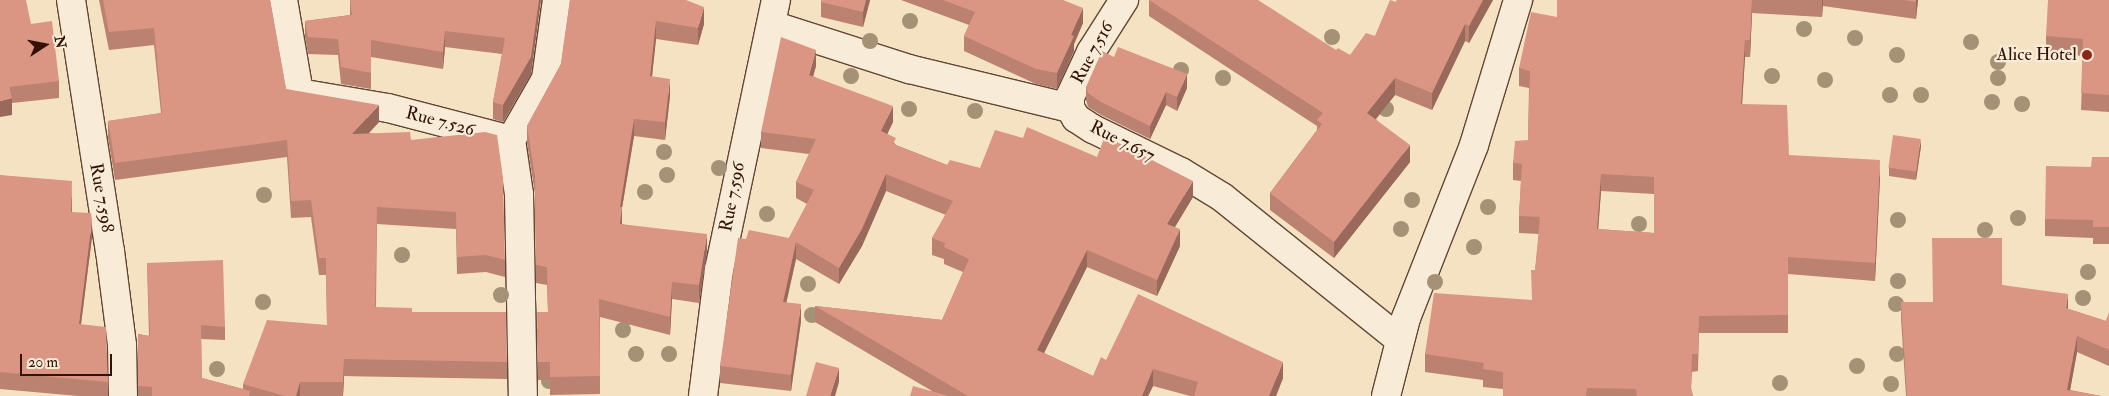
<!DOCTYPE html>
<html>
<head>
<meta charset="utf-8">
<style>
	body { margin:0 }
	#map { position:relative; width:2109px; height:396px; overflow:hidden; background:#f4e2c3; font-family:"IM FELL Double Pica",serif }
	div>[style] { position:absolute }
	.roads { filter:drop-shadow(1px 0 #624634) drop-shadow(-1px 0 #624634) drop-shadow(0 1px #624634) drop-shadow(0 -1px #624634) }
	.minor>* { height:28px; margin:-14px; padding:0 14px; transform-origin:14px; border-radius:14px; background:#f8ecd8 }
	.trees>* { width:16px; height:16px; margin:-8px; border-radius:50%; background:#a59175 }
	.wall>* { inset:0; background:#bb8171 }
	.shaded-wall>* { inset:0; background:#99695c }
	.building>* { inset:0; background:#da9683; transform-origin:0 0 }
	.dots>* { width:14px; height:14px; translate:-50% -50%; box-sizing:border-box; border:2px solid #f8ecd8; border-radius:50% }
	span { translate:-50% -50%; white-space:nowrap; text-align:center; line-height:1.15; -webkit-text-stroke:4.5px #f8ecd8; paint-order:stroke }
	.street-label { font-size:18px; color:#321204 }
	.poi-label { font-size:18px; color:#321204 }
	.right { translate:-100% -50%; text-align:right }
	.north { position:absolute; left:20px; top:20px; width:50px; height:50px; -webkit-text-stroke:4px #f8ecd8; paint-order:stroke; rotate:79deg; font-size:14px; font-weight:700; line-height:20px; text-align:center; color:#321204 }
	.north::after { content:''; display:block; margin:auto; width:18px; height:22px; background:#321204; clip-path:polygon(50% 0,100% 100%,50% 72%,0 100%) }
	.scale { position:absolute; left:20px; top:354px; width:92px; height:22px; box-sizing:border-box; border:2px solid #321204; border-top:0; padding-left:6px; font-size:15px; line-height:18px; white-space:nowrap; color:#321204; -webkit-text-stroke:4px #f8ecd8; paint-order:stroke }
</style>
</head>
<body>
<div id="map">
	<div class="roads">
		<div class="minor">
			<i style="left:71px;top:0;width:254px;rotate:81.2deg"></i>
			<i style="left:110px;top:251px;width:95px;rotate:82.7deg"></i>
			<i style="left:122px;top:345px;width:51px;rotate:88.9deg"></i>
			<i style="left:283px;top:0;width:94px;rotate:80.2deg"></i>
			<i style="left:299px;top:93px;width:90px;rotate:9.6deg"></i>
			<i style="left:388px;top:108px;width:127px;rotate:14.6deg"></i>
			<i style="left:772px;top:25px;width:144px;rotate:17.8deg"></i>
			<i style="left:909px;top:69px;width:166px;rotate:13.6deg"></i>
			<i style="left:1070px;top:108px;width:12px;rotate:59deg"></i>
			<i style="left:1076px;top:118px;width:20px;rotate:33deg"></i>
			<i style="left:1093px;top:129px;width:98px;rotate:26deg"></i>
			<i style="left:1181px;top:172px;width:48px;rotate:31.4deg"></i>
			<i style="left:1222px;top:197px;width:228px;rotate:38.8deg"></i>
			<i style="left:1070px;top:108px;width:11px;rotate:-90deg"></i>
			<i style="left:1070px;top:97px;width:50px;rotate:-65deg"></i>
			<i style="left:1091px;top:52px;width:62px;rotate:-57.6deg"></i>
			<i style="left:511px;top:140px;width:55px;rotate:81.6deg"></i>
			<i style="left:519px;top:194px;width:202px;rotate:88.9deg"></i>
			<i style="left:511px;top:140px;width:70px;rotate:-60.2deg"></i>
			<i style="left:546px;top:79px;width:80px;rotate:-82.1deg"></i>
			<i style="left:703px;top:396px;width:127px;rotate:-82.8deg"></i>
			<i style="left:719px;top:270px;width:276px;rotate:-78.1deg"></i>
			<i style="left:1386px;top:396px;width:81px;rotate:-75.6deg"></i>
			<i style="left:1406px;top:318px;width:186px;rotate:-68.5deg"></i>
			<i style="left:1474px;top:145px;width:152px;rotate:-73.1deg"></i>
		</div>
	</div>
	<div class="trees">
		<i style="left:910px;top:21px"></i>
		<i style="left:1804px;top:29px"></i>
		<i style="left:1332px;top:37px"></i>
		<i style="left:1855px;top:38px"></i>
		<i style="left:870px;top:41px"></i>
		<i style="left:1971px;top:42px"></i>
		<i style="left:1897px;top:55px"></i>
		<i style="left:1998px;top:62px"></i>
		<i style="left:1181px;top:70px"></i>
		<i style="left:851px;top:76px"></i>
		<i style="left:1772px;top:76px"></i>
		<i style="left:1223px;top:78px"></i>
		<i style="left:1998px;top:78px"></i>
		<i style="left:1825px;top:80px"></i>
		<i style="left:1890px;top:95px"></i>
		<i style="left:1921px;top:95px"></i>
		<i style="left:1992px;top:102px"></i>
		<i style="left:2022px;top:104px"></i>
		<i style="left:909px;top:109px"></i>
		<i style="left:1386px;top:109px"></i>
		<i style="left:975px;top:111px"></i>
		<i style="left:664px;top:152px"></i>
		<i style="left:719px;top:168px"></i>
		<i style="left:667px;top:175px"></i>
		<i style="left:645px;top:192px"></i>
		<i style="left:264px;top:195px"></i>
		<i style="left:1412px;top:200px"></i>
		<i style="left:1488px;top:207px"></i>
		<i style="left:767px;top:214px"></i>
		<i style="left:2018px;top:218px"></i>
		<i style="left:1898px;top:220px"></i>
		<i style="left:1639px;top:224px"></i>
		<i style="left:1401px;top:229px"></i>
		<i style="left:1985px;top:230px"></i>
		<i style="left:1474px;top:247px"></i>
		<i style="left:402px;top:255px"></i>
		<i style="left:2088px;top:272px"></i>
		<i style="left:1898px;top:281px"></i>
		<i style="left:1435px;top:282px"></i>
		<i style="left:808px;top:284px"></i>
		<i style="left:501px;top:295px"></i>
		<i style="left:2083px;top:298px"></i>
		<i style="left:263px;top:302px"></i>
		<i style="left:1896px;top:304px"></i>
		<i style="left:812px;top:315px"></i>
		<i style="left:623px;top:330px"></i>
		<i style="left:636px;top:354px"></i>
		<i style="left:669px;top:354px"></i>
		<i style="left:1897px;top:354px"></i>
		<i style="left:1857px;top:366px"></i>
		<i style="left:217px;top:369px"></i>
		<i style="left:549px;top:381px"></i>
		<i style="left:1780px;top:383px"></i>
		<i style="left:1891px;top:384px"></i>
	</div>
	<div class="wall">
		<i style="clip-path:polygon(0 0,31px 24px,59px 81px,59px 98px,12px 103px,12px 115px)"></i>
		<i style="clip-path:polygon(99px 0,270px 0,286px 89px,379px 122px,369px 133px,411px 140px,505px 260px,505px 277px,486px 272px,457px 274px,456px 229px,377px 224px,376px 307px,412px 312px,507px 362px,507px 379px,344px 376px,343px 396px,138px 396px,138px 334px,149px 336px,147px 263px,225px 327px,225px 340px,201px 339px,202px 378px,243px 389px,243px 384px,327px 325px,326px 275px,319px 275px,311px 217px,291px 218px,287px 157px,115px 180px,108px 138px,108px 121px,161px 113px,154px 45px,109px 50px)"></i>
		<i style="clip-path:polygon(350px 0,541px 0,531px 74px,503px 122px,493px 119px,493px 102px,502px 54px,445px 47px,443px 69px,371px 57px,371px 89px,341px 84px,338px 55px,308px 54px,305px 37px,305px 21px,350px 15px)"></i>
		<i style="clip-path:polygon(570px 0,704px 24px,698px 45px,656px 39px,652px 77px,670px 96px,665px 140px,634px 136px,622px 208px,622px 224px,707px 251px,699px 303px,672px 299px,670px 335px,600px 317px,600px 394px,550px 395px,550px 380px,538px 380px,537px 330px,548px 312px,547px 285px,536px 283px,535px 194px,527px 143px,527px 126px,561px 64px)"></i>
		<i style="clip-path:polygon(821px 0,870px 0,863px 27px,821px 17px)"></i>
		<i style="clip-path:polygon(901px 0,1063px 0,1083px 23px,1074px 44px,1074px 51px,1057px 89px,1036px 84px,964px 51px,964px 36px,969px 25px)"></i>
		<i style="clip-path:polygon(1149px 0,1336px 50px,1350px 55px,1375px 36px,1397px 0,1493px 0,1469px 43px,1465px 41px,1432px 110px,1395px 95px,1376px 119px,1410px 162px,1334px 258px,1270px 210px,1270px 193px,1317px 130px,1317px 126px,1149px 16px)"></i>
		<i style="clip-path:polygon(evenodd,1557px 0,1918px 0,1916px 19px,1823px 6px,1822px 17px,1752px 13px,1750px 57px,1745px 57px,1742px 104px,1789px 155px,1880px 177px,1875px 281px,1788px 274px,1788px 333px,1699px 333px,1698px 371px,1692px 372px,1691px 389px,1693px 396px,1503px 396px,1503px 389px,1483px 387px,1483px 380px,1425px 372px,1425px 354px,1532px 300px,1539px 234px,1519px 233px,1519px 216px,1521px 181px,1513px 180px,1513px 163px,1528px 140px,1529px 88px,1519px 86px,1519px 68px,1557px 17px,1557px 0,1601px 191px,1654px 194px,1654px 233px,1598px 229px,1601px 191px)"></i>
		<i style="clip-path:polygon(2109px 0,2109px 112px,2081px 110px,2083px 56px,2046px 53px,2046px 36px)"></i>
		<i style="clip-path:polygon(1114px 57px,1187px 88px,1177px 111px,1166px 105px,1150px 139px,1101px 115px,1088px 107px,1086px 100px,1086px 87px)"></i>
		<i style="clip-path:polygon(816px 66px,813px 76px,893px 122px,887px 134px,896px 145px,947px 165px,980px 168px,1193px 197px,1175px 227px,1180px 246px,1157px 296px,1087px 267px,1044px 353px,1093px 376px,1106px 360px,1283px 378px,1276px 396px,1190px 396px,1153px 386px,1148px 396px,910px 396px,932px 391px,815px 322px,815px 306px,942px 320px,963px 272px,944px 264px,944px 259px,932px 255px,932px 238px,946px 215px,886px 191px,862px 246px,839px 284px,796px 259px,786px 302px,801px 321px,791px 391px,720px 383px,720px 366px,746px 239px,789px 238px,807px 204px,796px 198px,796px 182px,809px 154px,761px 148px,761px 132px)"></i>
		<i style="clip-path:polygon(1921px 146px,1916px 180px,1889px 176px,1889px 168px)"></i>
		<i style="clip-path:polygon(2109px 157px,2109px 244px,2093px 244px,2093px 238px,2045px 236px,2045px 219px,2091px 167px)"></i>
		<i style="clip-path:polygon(0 175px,72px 198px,72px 212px,92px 237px,81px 324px,108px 382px,108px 396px,78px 396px,0 389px)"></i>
		<i style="clip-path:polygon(2002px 285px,2068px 309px,2106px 321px,2109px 313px,2109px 366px,2077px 352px,2070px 390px,2101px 396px,1906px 396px,1901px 319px,1901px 302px,1932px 302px)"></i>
	</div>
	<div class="shaded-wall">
		<i style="clip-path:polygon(539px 0,541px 0,531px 74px,503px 122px,503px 105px)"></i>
		<i style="clip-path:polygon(866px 0,870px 0,863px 27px,863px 12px)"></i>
		<i style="clip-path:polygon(1483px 0,1493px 0,1469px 43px,1469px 26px)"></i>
		<i style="clip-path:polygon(1752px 0,1752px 13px,1750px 57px,1750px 40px)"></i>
		<i style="clip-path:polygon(1822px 0,1823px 0,1822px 17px)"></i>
		<i style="clip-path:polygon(1916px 0,1918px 0,1916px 19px)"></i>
		<i style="clip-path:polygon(704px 7px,704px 24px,698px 45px,698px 28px)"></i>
		<i style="clip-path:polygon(1083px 8px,1083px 23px,1074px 44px,1074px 51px,1057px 89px,1057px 73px,1071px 35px)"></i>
		<i style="clip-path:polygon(656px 21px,656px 39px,650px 94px,650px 76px)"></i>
		<i style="clip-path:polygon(1465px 24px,1465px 41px,1432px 110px,1432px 93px)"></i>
		<i style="clip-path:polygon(445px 31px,445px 47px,443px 69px,443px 52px)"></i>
		<i style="clip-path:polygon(1745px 40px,1745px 57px,1741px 121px,1741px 104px)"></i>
		<i style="clip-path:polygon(816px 50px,816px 66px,809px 91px,809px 75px)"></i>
		<i style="clip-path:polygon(1187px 74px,1187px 88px,1177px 111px,1177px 97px)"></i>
		<i style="clip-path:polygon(1395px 78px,1395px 95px,1367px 130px,1367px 113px)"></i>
		<i style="clip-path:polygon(670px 79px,670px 96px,665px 140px,665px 122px)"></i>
		<i style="clip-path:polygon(1166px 92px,1166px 105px,1150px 139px,1150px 126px)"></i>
		<i style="clip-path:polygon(12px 98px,12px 115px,0 117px,0 101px)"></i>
		<i style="clip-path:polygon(379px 105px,379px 122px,352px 151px,352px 134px)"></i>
		<i style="clip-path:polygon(893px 106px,893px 122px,881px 147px,881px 131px)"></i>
		<i style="clip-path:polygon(634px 119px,634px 136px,622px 208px,622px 225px,620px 241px,620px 207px)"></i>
		<i style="clip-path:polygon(1921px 139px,1921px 146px,1916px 180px,1916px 172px)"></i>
		<i style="clip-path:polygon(1410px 145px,1410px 162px,1334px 258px,1334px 242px)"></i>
		<i style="clip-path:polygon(1880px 160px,1880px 177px,1875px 281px,1875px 263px)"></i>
		<i style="clip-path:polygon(886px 174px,886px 191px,862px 246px,839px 284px,839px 268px)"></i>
		<i style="clip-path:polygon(1601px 174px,1601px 191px,1597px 246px,1597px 229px)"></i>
		<i style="clip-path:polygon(72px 181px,72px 198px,71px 228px,71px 212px)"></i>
		<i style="clip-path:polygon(1193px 181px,1193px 197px,1167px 240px,1167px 224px)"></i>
		<i style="clip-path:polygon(92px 220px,92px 237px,79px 340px,79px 324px)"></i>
		<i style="clip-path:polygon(1180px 229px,1180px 246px,1157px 296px,1157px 280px)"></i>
		<i style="clip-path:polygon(707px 234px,707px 251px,699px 303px,699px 285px)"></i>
		<i style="clip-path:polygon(796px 242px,796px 259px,783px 318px,783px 302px)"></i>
		<i style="clip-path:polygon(1087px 250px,1087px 267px,1037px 367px,1037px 350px)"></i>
		<i style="clip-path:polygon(672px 282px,672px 299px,670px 335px,670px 317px)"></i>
		<i style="clip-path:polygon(2068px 294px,2068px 311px,2066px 308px)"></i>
		<i style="clip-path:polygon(801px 304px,801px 321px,791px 391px,791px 375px)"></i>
		<i style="clip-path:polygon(2077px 336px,2077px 352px,2069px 396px,2067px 390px)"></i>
		<i style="clip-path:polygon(344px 359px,344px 376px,343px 396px,343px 382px)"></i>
		<i style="clip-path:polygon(1283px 362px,1283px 378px,1276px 396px,1269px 396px)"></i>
		<i style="clip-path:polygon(839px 368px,839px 382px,835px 396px,830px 396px)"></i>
		<i style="clip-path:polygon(1153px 369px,1153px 386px,1148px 396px,1142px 396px)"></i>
		<i style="clip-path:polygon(300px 382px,300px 396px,296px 396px)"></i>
	</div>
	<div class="building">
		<i style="clip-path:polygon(0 0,26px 0,31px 24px,52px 21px,59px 81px,9px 87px,12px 98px,0 101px)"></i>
		<i style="clip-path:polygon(103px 0,270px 0,286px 89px,379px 105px,352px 134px,410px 132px,411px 140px,485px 132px,497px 135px,503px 178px,505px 260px,486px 255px,457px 257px,456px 212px,377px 207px,375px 307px,412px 308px,412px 312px,506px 312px,507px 362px,344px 359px,343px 382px,300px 382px,296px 396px,285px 396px,243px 384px,267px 320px,327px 325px,326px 258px,319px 258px,311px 200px,291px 201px,287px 140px,115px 163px,108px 121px,162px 113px,154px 28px,109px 32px)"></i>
		<i style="clip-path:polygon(350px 0,539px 0,531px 57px,503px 105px,493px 102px,505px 38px,445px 31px,443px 52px,371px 40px,371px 73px,341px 67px,338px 39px,308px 37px,305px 21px,352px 15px)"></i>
		<i style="clip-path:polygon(570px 0,686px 0,704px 7px,698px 28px,656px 21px,650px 76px,670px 79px,665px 122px,634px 119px,620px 207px,622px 207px,620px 224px,707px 234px,699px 285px,672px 282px,670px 317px,599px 299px,600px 376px,550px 377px,550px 362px,538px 362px,537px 312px,548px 312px,547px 267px,536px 265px,535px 176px,527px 126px,561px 64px)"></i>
		<i style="clip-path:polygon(821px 0,866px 0,863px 12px,821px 2px)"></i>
		<i style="clip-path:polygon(943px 0,1063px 0,1083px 8px,1071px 35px,1074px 36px,1057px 73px,1036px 69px,964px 36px,975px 12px)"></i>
		<i style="clip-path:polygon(1149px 0,1258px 0,1336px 50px,1338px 48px,1350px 55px,1366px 33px,1375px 36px,1390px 0,1396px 2px,1397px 0,1483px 0,1469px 26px,1465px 24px,1432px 93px,1395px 78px,1367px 113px,1410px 145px,1334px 242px,1270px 193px,1322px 124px,1317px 120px,1323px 113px)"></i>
		<i style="clip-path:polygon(evenodd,1557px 0,1752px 0,1750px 40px,1745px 40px,1741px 104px,1787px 105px,1789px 155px,1880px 160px,1875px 263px,1788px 257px,1788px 315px,1699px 316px,1698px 354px,1692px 354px,1691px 387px,1693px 396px,1637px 396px,1636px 389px,1587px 388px,1586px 396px,1503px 396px,1503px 372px,1483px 369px,1484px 363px,1425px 354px,1434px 293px,1532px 300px,1531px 270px,1535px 270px,1540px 217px,1519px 216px,1522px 164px,1513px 163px,1515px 141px,1528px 140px,1530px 71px,1519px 68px,1531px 12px,1557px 17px,1557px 0,1601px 174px,1654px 177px,1654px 233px,1597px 229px,1601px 174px)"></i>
		<i style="clip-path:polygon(1904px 0,1916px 0,1916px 2px)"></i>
		<i style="clip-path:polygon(2048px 0,2109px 0,2109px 95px,2081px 93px,2083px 39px,2046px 36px)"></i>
		<i style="clip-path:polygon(781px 37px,816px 50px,809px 75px,893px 106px,881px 131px,896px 138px,893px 144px,947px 165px,950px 160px,980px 168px,995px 130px,1023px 138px,1027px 127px,1097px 157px,1105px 136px,1193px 181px,1167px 224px,1180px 229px,1157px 280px,1087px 250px,1037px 350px,1093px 376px,1101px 357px,1106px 360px,1138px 294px,1283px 362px,1269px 396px,1194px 396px,1198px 382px,1153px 369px,1142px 396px,968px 396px,815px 306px,942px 320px,969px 259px,944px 247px,945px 243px,932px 238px,953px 201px,886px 174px,862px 229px,839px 268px,796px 242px,783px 302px,801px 304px,791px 375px,720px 366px,738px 238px,746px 239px,749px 230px,789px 238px,814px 190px,796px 182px,816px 139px,761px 132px)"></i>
		<i style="clip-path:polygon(1118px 47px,1187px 74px,1177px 97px,1166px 92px,1150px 126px,1101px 102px,1088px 93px,1086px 87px,1102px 51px,1114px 57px)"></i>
		<i style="left:1893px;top:135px;width:28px;height:33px;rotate:8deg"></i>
		<i style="clip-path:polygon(2092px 157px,2109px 157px,2109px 227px,2093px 227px,2093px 220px,2045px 219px,2046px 166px,2091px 167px)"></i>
		<i style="clip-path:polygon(0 175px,72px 181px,71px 212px,91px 213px,92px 220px,79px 324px,106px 327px,108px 382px,0 372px)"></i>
		<i style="clip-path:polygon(1932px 238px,2002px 238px,2002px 285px,2068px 294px,2066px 308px,2106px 321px,2109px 313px,2109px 350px,2077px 336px,2067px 390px,2101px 396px,1907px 396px,1901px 302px,1933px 302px)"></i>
		<i style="clip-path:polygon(223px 260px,225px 327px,201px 325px,202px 378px,250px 391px,249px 396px,152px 396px,152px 387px,138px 386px,138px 334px,150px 336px,147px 263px)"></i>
		<i style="clip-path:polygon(816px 362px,839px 368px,830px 396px,806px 396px)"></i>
		<i style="clip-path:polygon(913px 386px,949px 396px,910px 396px)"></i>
	</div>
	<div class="dots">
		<i style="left:2087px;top:55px;background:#8f2418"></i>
	</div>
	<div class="street-label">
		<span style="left:1093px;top:53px;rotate:-61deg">Rue 7.516</span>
		<span style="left:440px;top:122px;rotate:15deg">Rue 7.526</span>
		<span style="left:1122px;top:142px;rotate:27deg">Rue 7.657</span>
		<span style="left:733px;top:197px;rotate:-79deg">Rue 7.596</span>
		<span style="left:101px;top:198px;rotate:80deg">Rue 7.598</span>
	</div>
	<div class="poi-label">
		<span class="right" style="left:2077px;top:55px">Alice Hotel</span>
	</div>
	<div class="north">N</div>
	<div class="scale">20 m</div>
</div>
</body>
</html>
